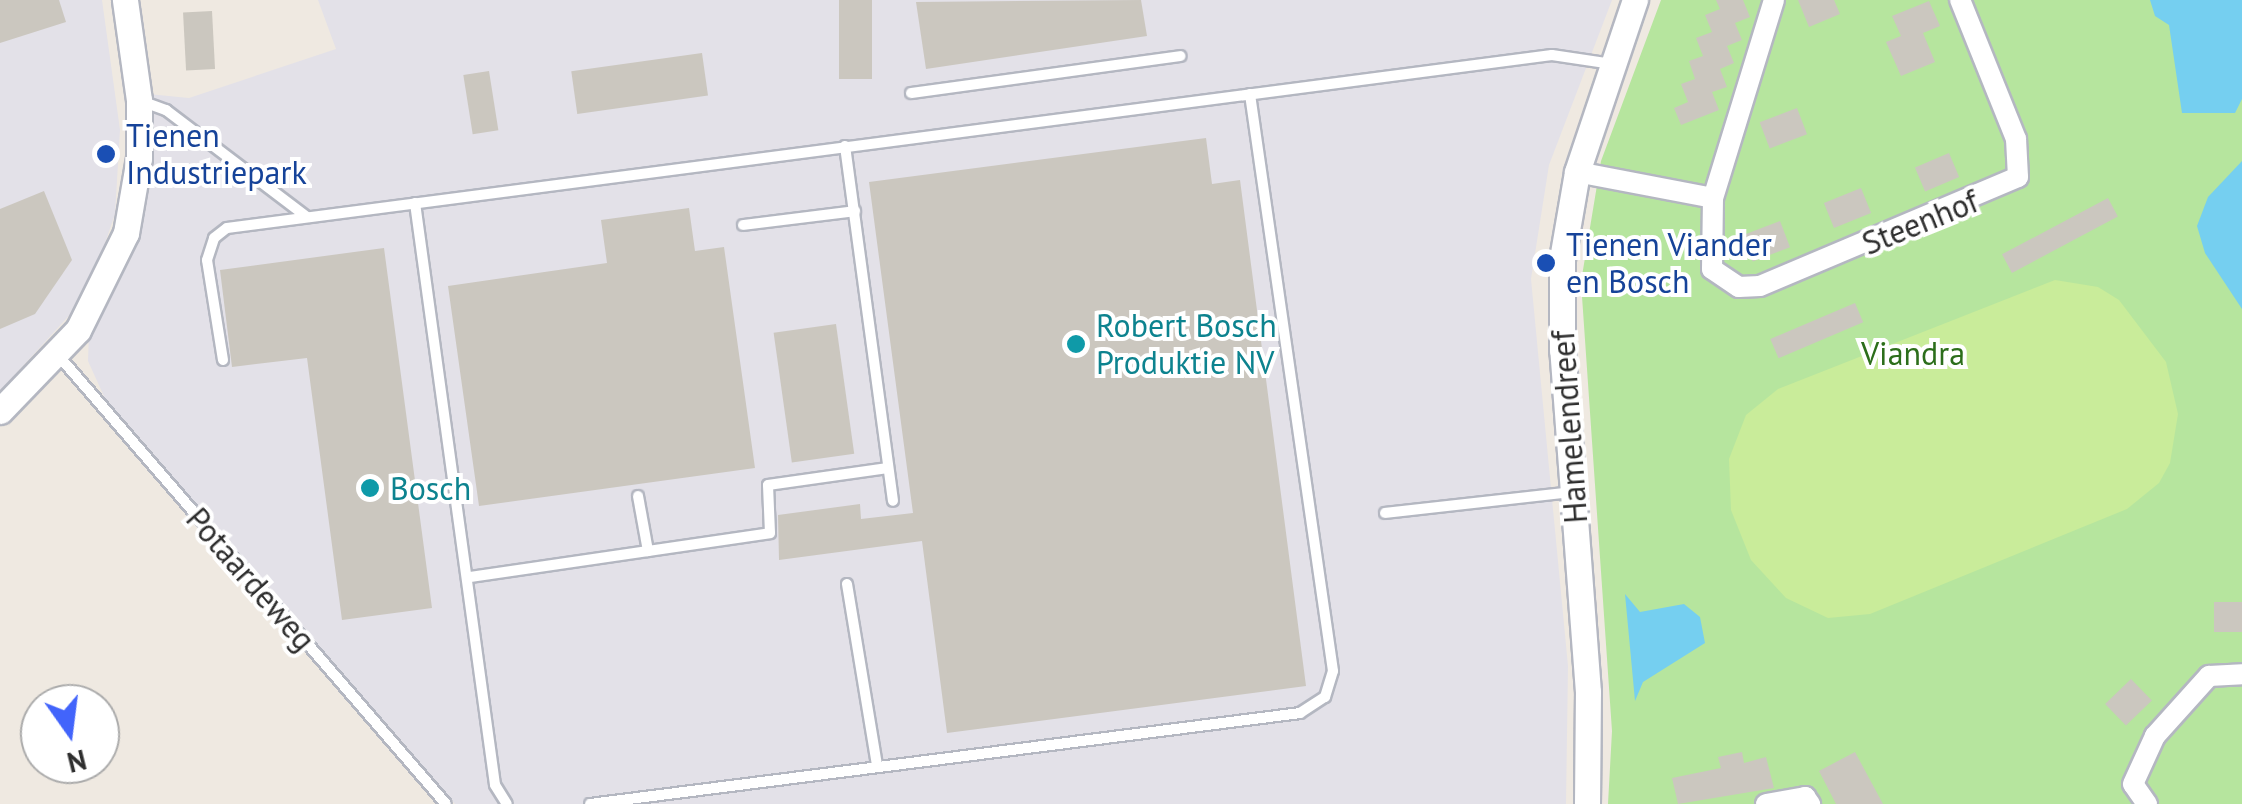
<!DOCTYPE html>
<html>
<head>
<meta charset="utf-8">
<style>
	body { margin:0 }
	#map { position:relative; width:2242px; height:804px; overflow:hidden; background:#efe9e1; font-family:"PT Sans",sans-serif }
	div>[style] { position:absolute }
	.industrial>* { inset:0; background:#e3e1e8 }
	.green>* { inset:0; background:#b6e59e }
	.pitch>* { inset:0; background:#c9ec9a }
	.water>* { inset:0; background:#75cff0 }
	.building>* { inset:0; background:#cbc7bf; transform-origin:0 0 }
	.roads { filter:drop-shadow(2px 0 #b4b7c1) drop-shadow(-2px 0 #b4b7c1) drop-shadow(0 2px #b4b7c1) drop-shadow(0 -2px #b4b7c1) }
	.service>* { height:10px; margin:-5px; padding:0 5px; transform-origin:5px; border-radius:5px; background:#fff }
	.minor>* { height:20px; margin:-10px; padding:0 10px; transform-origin:10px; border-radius:10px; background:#fff }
	.tertiary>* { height:25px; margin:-12.5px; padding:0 12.5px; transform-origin:12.5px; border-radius:12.5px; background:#fff }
	.dots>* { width:28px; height:28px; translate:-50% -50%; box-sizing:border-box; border:5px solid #fff; border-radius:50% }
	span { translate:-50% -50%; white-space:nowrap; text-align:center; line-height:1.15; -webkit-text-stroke:8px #fff; paint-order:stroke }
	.transit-label { font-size:32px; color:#164399 }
	.left { translate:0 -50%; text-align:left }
	.street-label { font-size:32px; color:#2e2e2e }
	.culture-label { font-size:32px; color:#0d838f }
	.park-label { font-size:32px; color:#2c6e1b }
	.north { position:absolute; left:20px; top:684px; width:100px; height:100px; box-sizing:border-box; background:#fff; border:2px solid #ababab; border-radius:50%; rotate:166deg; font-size:28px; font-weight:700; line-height:40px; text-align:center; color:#2e2e2e }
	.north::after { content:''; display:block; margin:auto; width:35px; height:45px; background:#4264fb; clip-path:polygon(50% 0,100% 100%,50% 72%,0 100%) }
</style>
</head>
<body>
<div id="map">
	<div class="industrial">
		<i style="clip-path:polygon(0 0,102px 0,120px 130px,115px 214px,98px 264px,76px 308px,0 391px)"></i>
		<i style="clip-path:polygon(318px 0,1612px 0,1549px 165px,1531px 279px,1568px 666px,1566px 804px,455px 804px,112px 414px,88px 361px,89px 332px,125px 264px,146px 171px,148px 94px,189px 98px,336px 49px)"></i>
	</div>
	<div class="green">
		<i style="clip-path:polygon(1661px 0,2242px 0,2242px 804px,1608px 804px,1612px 731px,1581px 282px,1601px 161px)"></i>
	</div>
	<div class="pitch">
		<i style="clip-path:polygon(2055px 280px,2098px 287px,2119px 300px,2166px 362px,2178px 414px,2170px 463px,2159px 483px,2127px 509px,1870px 614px,1828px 618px,1786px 598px,1751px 560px,1731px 510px,1729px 459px,1746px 415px,1778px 389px)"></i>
	</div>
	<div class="water">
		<i style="clip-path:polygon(2242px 0,2242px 99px,2235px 113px,2182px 113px,2169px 25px,2155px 16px,2150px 0)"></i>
		<i style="clip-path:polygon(2242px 161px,2242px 309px,2205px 253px,2197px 226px,2208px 197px)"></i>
		<i style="clip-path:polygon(1625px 594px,1640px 612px,1684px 604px,1700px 617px,1705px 643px,1643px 682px,1635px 701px)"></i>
	</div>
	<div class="building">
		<i style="clip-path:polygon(0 0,59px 0,66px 22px,0 43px)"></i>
		<i style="left:839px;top:0;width:33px;height:79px"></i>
		<i style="clip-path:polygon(1141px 0,1147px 36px,926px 69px,916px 2px)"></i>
		<i style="clip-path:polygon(1716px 0,1743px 0,1750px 17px,1735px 23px,1742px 40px,1727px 46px,1734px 63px,1720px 69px,1727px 87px,1712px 92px,1719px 110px,1681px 125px,1674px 108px,1688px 102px,1681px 84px,1695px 79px,1689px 61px,1703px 56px,1696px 38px,1712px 32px,1705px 15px,1720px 9px)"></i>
		<i style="clip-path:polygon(1798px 0,1834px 0,1840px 14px,1809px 27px)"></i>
		<i style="clip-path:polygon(1929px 1px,1940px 26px,1923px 33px,1935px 62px,1901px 76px,1886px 42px,1901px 36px,1892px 16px)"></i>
		<i style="left:212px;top:11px;width:58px;height:29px;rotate:87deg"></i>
		<i style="left:702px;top:53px;width:43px;height:132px;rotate:82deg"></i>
		<i style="left:489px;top:71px;width:60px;height:26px;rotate:81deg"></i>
		<i style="left:1797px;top:108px;width:28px;height:40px;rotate:69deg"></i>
		<i style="clip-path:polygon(1206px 138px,1212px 184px,1240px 180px,1306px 686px,947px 733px,922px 541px,779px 560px,778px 515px,860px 504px,861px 519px,913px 513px,869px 182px)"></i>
		<i style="left:1949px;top:153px;width:26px;height:37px;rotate:67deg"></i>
		<i style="left:1861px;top:188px;width:27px;height:40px;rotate:68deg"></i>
		<i style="clip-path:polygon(44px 191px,72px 260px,35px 314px,0 329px,0 209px)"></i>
		<i style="left:2108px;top:198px;width:21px;height:120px;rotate:62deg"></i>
		<i style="clip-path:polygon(689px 208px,695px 251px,724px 247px,755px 468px,479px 506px,448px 286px,607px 263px,601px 220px)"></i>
		<i style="left:1780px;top:221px;width:28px;height:40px;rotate:69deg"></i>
		<i style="clip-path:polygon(384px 248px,432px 608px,342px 620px,307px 358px,232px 367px,220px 270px)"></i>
		<i style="left:1855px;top:303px;width:21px;height:92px;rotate:67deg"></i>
		<i style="left:836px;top:324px;width:131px;height:63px;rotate:82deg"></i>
		<i style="left:2242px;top:602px;width:30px;height:28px;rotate:90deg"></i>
		<i style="left:2131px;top:679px;width:30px;height:36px;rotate:46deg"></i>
		<i style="clip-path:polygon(1742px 752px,1744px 763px,1766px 757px,1774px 788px,1678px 804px,1672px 778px,1721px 768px,1718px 757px)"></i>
		<i style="clip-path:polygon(1855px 752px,1883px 804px,1836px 804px,1819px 771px)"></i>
	</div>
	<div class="roads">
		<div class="service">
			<i style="left:911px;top:93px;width:272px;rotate:-7.8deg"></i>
			<i style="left:141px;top:101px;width:27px;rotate:20deg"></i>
			<i style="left:166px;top:110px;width:177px;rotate:37.2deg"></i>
			<i style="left:845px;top:146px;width:358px;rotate:82.3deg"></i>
			<i style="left:415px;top:203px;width:587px;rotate:82.17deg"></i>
			<i style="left:495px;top:785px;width:22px;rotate:58deg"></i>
			<i style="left:743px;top:225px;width:113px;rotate:-7.1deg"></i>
			<i style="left:58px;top:355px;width:593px;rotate:49.17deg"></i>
			<i style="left:223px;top:360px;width:101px;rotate:-99.1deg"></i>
			<i style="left:207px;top:260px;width:23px;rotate:-72deg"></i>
			<i style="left:214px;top:238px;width:16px;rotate:-38deg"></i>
			<i style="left:227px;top:228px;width:1336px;rotate:-7.44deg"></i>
			<i style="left:1552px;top:55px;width:61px;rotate:8.5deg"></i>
			<i style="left:638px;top:496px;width:56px;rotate:79.7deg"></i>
			<i style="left:1385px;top:513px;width:189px;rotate:-6.4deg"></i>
			<i style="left:470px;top:577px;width:303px;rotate:-8.3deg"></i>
			<i style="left:770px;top:533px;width:48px;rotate:-92.4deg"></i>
			<i style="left:768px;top:485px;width:121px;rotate:-8.1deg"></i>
			<i style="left:847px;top:584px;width:183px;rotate:80.6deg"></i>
			<i style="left:590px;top:804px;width:716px;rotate:-7.3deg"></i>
			<i style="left:1300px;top:713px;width:30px;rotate:-33deg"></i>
			<i style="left:1325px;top:697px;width:27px;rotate:-73deg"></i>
			<i style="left:1333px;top:671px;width:583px;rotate:-98.19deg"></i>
		</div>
		<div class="minor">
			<i style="left:1774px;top:0;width:207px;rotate:107.1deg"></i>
			<i style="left:1713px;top:198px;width:71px;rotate:90.8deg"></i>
			<i style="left:1712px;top:269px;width:32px;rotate:34deg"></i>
			<i style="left:1739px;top:287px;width:21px;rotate:-3deg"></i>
			<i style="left:1760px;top:286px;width:280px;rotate:-22.9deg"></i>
			<i style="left:2018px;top:177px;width:38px;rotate:-93deg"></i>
			<i style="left:2016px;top:139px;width:150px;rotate:-111.9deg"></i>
			<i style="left:1577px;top:172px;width:138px;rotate:10.8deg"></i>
			<i style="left:1766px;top:804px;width:40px;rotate:-10deg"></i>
			<i style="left:1805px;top:797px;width:9px;rotate:54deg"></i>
			<i style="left:2147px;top:804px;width:24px;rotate:-125deg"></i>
			<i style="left:2133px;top:784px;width:53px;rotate:-65.4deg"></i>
			<i style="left:2155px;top:736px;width:81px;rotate:-48deg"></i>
			<i style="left:2209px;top:676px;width:33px;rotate:-3deg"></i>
		</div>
		<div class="tertiary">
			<i style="left:0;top:411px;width:112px;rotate:-46.1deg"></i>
			<i style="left:78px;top:330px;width:108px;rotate:-63.7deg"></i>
			<i style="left:126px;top:233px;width:76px;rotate:-80.2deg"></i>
			<i style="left:139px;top:158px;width:58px;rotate:-90deg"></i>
			<i style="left:139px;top:100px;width:101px;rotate:-98deg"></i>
			<i style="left:1587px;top:804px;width:112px;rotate:-89.5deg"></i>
			<i style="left:1588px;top:692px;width:343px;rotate:-94.3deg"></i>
			<i style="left:1562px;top:350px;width:91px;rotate:-90deg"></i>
			<i style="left:1562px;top:259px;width:88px;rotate:-80.2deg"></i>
			<i style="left:1577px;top:172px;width:182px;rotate:-71.4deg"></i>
		</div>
	</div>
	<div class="dots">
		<i style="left:106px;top:154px;background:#1a4fb4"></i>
		<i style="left:1546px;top:263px;background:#1a4fb4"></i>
		<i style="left:1076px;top:344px;background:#0f9aa8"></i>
		<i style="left:370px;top:488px;background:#0f9aa8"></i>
	</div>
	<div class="transit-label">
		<span class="left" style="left:126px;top:154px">Tienen<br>Industriepark</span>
		<span class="left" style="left:1566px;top:263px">Tienen Viander<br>en Bosch</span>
	</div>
	<div class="street-label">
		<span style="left:1920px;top:222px;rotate:-22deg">Steenhof</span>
		<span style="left:1569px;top:427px;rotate:-94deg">Hamelendreef</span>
		<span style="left:251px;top:579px;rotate:49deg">Potaardeweg</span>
	</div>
	<div class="culture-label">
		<span class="left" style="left:1096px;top:344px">Robert Bosch<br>Produktie NV</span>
		<span class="left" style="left:390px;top:488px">Bosch</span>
	</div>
	<div class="park-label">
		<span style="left:1913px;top:353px">Viandra</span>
	</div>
	<div class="north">N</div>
</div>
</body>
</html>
